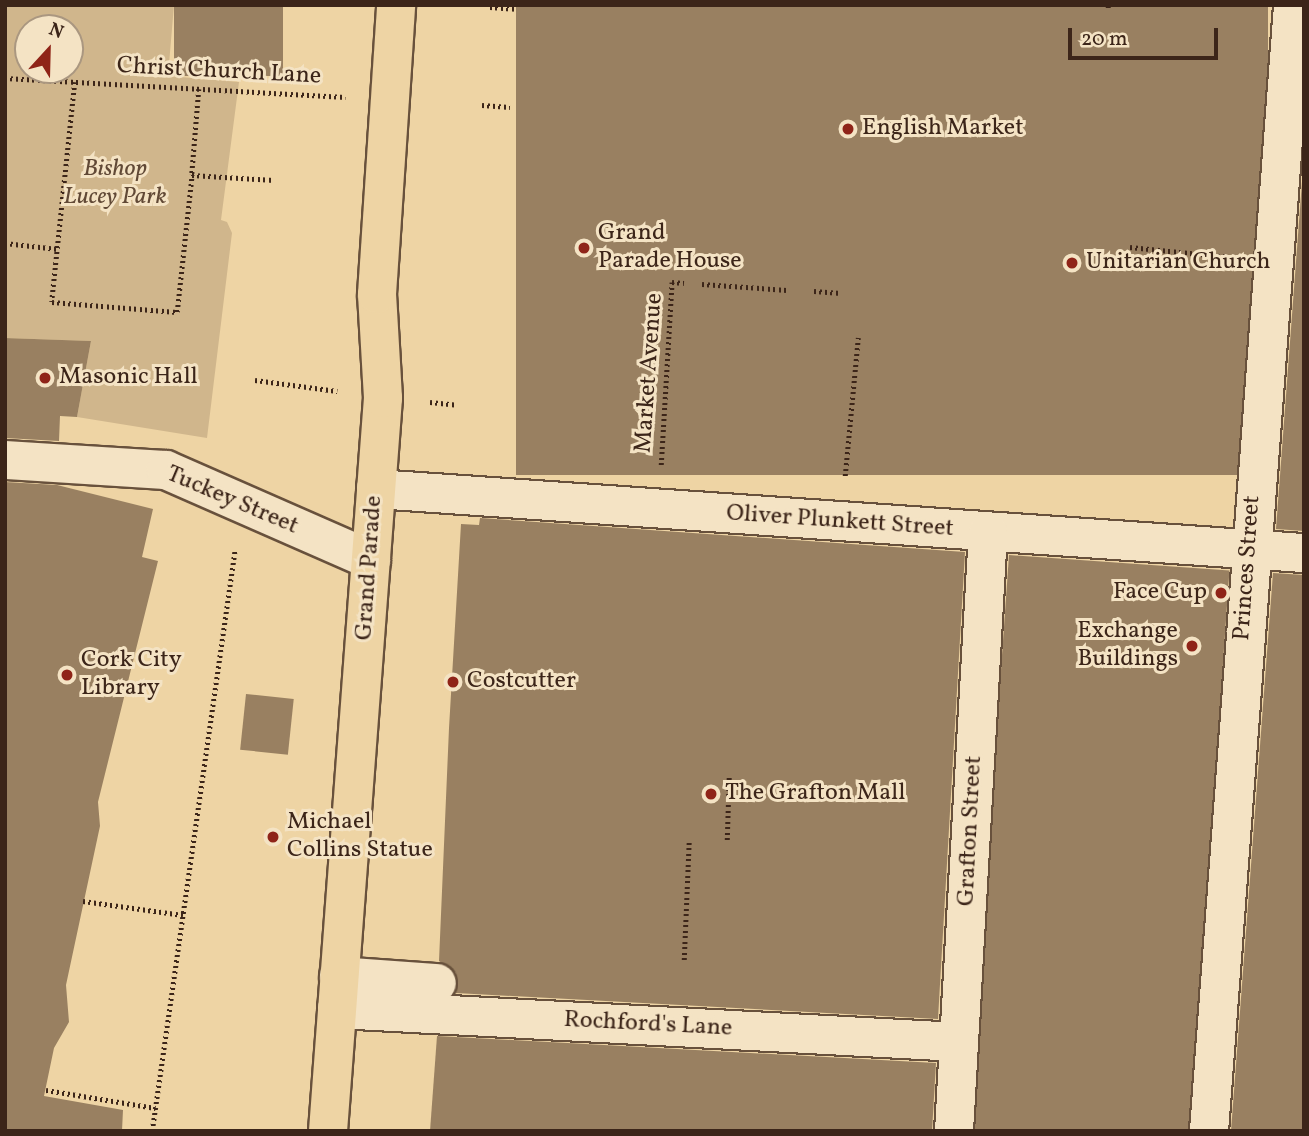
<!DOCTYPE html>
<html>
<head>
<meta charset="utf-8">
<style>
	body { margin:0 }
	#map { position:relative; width:1309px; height:1136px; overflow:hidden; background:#eed4a4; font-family:Vollkorn,serif }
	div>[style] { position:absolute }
	.green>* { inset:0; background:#d0b68c }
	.building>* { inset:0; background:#998061; transform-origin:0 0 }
	.path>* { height:4.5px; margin-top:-2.25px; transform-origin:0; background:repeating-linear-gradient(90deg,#3c2519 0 2px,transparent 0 5.5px) }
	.roads { filter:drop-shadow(2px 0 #68513c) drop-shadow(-2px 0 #68513c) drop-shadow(0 2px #68513c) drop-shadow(0 -2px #68513c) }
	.minor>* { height:38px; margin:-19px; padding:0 19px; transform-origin:19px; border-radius:19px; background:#f4e3c4 }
	.major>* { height:38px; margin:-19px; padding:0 19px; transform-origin:19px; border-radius:19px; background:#eed4a4 }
	.dots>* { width:19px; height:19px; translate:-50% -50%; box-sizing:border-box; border:4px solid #f4e3c4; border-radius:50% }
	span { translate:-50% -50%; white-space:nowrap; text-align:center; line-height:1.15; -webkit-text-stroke:6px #f4e3c4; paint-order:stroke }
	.street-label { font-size:24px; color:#3c2519 }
	.poi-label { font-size:24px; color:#3c2519 }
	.left { translate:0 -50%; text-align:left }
	.right { translate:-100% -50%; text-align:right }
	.park-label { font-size:24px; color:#614936; font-style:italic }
	.frame { position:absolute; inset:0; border:7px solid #3c2519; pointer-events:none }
	.north { position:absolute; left:14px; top:14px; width:70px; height:70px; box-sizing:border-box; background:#f4e3c4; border:2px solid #aa9780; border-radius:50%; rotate:22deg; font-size:19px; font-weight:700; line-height:28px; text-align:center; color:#3c2519 }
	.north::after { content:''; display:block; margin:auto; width:24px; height:32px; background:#8f2418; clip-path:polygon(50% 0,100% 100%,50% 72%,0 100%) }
	.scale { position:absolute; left:1068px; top:28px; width:150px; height:32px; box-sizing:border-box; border:4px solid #3c2519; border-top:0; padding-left:9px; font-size:21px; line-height:24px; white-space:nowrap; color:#3c2519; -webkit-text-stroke:5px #f4e3c4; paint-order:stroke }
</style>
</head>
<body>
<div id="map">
	<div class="green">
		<i style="clip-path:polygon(evenodd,5px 5px,174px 5px,168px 76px,239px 82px,221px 220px,227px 222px,232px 233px,207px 438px,77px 417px,91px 341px,5px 338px,5px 5px,28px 28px,70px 28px,70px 70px,28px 70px,28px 28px)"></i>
	</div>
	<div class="building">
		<i style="left:174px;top:5px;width:109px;height:71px"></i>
		<i style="left:516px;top:5px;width:752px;height:470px"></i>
		<i style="clip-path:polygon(1304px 155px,1304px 531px,1276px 529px)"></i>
		<i style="clip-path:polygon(5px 338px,91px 341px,77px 417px,60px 416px,59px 441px,5px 438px)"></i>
		<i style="clip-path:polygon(5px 482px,57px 485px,153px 509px,142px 557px,158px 561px,98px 802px,100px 826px,66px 985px,69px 1022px,54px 1048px,44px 1096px,123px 1110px,122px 1131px,5px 1131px)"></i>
		<i style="clip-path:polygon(480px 518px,965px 552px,938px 1019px,456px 993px,456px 973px,439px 961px,449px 728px,461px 524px,479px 525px)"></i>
		<i style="left:1009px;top:555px;width:221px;height:577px;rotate:4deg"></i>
		<i style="clip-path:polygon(1273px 573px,1304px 575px,1304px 1131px,1231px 1131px)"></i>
		<i style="left:246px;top:694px;width:48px;height:56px;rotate:6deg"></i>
		<i style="clip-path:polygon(437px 1036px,936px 1063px,932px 1131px,430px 1131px)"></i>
	</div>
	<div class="path">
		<i style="left:490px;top:7px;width:26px;rotate:4deg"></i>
		<i style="left:1108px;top:8px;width:3px;rotate:-90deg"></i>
		<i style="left:5px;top:78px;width:341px;rotate:3.2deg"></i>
		<i style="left:75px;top:82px;width:221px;rotate:96deg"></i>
		<i style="left:52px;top:302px;width:125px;rotate:4.6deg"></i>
		<i style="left:177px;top:312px;width:138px;rotate:-83.8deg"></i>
		<i style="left:199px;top:89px;width:86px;rotate:94.7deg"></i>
		<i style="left:192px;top:175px;width:82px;rotate:3.5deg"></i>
		<i style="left:482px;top:105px;width:28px;rotate:4deg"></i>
		<i style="left:5px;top:243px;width:53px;rotate:6.5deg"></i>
		<i style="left:1130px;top:247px;width:100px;rotate:5.8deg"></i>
		<i style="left:702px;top:284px;width:85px;rotate:4deg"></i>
		<i style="left:814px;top:291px;width:27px;rotate:4deg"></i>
		<i style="left:255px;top:380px;width:83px;rotate:7.6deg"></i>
		<i style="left:430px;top:402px;width:27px;rotate:6deg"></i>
		<i style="left:661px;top:465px;width:183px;rotate:-86.6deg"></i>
		<i style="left:672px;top:282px;width:12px;rotate:5deg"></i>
		<i style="left:845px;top:476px;width:139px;rotate:-84.6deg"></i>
		<i style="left:727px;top:840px;width:64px;rotate:-88.2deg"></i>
		<i style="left:83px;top:901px;width:101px;rotate:8deg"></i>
		<i style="left:684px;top:960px;width:121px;rotate:-87.6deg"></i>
		<i style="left:46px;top:1090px;width:111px;rotate:9.3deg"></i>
		<i style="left:152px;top:1131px;width:588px;rotate:-81.88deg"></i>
	</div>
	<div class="roads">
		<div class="minor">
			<i style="left:5px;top:460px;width:161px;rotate:3.6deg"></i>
			<i style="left:166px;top:470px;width:224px;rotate:23.7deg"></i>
			<i style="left:376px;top:489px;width:930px;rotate:3.95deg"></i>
			<i style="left:339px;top:976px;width:98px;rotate:4.1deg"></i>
			<i style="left:337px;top:1009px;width:623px;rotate:3.04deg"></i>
			<i style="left:954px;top:1131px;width:600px;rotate:-86.75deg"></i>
			<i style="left:1209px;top:1131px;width:1129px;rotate:-85.73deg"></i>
		</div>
		<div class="major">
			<i style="left:328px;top:1131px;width:735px;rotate:-85.71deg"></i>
			<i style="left:383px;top:398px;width:104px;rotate:-93.3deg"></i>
			<i style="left:377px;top:294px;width:290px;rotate:-86.2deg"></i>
		</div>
	</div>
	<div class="dots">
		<i style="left:848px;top:129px;background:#8f2418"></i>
		<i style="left:584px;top:248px;background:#8f2418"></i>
		<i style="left:1072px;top:263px;background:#8f2418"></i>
		<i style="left:45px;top:378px;background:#8f2418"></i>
		<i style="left:1221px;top:593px;background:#8f2418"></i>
		<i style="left:1192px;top:646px;background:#8f2418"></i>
		<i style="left:67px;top:675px;background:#8f2418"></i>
		<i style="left:453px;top:682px;background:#8f2418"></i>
		<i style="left:711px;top:794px;background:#8f2418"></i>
		<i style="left:273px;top:837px;background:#8f2418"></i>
	</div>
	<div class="street-label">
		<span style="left:219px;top:72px;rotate:3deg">Christ Church Lane</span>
		<span style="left:650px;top:373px;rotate:-86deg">Market Avenue</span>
		<span style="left:232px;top:501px;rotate:23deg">Tuckey Street</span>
		<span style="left:840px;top:522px;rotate:4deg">Oliver Plunkett Street</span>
		<span style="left:370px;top:568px;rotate:-86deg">Grand Parade</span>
		<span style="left:1248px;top:568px;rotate:-86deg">Princes Street</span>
		<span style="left:971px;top:831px;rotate:-87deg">Grafton Street</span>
		<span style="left:648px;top:1025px;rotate:3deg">Rochford's Lane</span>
	</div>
	<div class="poi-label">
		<span class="left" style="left:862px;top:129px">English Market</span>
		<span class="left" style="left:598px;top:248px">Grand<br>Parade House</span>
		<span class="left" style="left:1086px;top:263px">Unitarian Church</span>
		<span class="left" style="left:59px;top:378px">Masonic Hall</span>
		<span class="right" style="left:1207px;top:593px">Face Cup</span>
		<span class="right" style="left:1178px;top:646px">Exchange<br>Buildings</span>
		<span class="left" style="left:81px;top:675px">Cork City<br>Library</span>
		<span class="left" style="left:467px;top:682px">Costcutter</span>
		<span class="left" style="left:725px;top:794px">The Grafton Mall</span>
		<span class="left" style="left:287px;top:837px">Michael<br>Collins Statue</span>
	</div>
	<div class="park-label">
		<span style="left:115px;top:184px">Bishop<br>Lucey Park</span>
	</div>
	<div class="frame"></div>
	<div class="north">N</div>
	<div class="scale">20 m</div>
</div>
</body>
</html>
